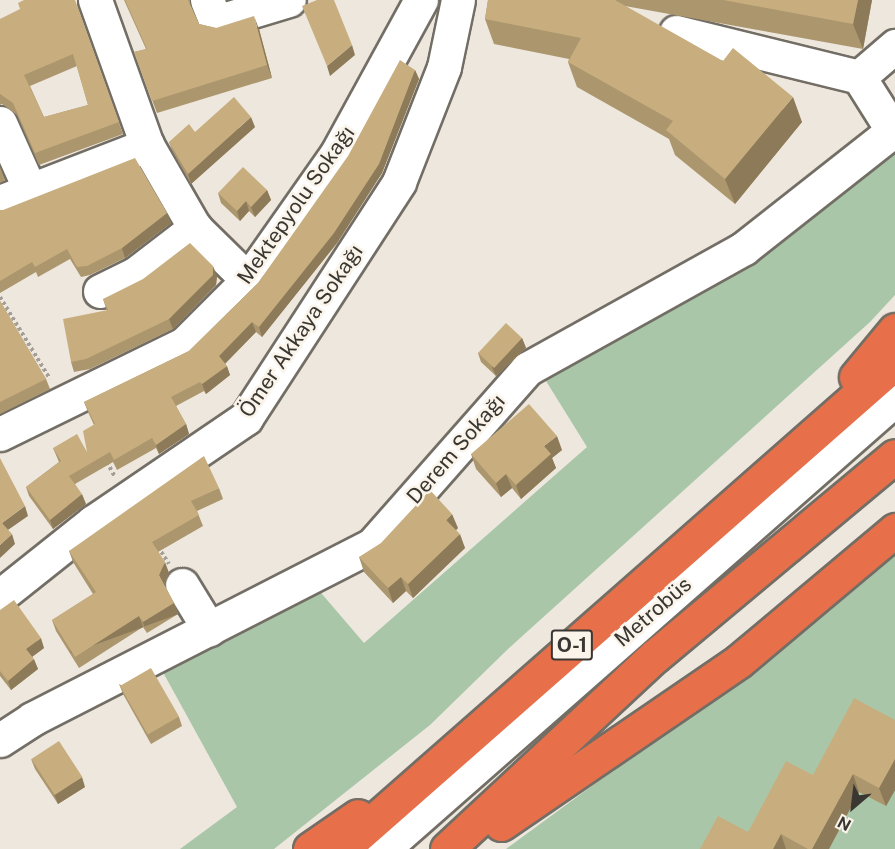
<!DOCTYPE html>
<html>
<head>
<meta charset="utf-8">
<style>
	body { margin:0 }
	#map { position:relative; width:895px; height:849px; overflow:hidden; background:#ede7dd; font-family:"Public Sans",sans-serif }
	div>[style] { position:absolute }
	.green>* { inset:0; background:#a9c7a8 }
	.path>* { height:4px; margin-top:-2px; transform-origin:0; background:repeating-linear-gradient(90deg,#a39e97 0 3px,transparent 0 6px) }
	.roads { filter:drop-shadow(2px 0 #736e65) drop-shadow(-2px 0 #736e65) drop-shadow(0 2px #736e65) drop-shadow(0 -2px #736e65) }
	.minor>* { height:33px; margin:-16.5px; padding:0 16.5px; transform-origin:16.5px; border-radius:16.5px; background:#fff }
	.highway>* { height:33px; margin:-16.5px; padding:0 16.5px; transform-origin:16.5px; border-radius:16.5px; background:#e7704b }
	.wall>* { inset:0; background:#ac966d }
	.shaded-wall>* { inset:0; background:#8c7a59; transform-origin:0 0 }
	.building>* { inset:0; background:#c8ae7f; transform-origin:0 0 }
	span { translate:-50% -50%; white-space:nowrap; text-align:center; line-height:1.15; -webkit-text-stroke:5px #faf4ea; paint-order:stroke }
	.shield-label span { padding:2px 4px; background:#faf4ea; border:2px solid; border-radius:4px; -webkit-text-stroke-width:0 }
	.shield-label { font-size:20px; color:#3a3733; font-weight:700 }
	.street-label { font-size:21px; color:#3a3733 }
	.north { position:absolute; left:823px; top:777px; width:60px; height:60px; -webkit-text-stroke:4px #faf4ea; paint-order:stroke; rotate:208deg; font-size:16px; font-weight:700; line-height:24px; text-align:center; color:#3a3733 }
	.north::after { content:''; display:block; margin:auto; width:21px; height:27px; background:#3a3733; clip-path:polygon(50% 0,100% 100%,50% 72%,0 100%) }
</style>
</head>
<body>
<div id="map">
	<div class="green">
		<i style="clip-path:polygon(895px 152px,895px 295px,870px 322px,507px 650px,430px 725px,274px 849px,180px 849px,237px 807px,159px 665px,316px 587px,364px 643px,587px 447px,546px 381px,763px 253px)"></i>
		<i style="clip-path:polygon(895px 553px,895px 849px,506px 849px,776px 651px)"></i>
	</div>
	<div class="path">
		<i style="left:0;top:297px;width:96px;rotate:58.6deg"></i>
		<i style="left:107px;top:462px;width:17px;rotate:62deg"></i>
		<i style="left:158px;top:547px;width:20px;rotate:57deg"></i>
	</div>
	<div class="roads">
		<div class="minor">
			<i style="left:95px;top:0;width:154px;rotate:70.3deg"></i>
			<i style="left:147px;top:145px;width:96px;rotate:60deg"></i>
			<i style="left:195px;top:228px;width:74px;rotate:44.5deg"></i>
			<i style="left:207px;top:0;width:24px;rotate:68deg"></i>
			<i style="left:216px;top:22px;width:76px;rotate:-16.8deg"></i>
			<i style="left:676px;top:32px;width:188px;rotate:13.8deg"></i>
			<i style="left:859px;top:77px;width:64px;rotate:57.8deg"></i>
			<i style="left:859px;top:77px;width:48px;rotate:-40.7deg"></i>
			<i style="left:0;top:123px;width:73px;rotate:65.9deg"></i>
			<i style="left:0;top:202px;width:158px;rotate:-21.2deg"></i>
			<i style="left:100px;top:291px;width:39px;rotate:-26deg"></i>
			<i style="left:135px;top:274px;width:76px;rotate:-37.5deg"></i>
			<i style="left:0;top:434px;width:205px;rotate:-26.1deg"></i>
			<i style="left:184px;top:344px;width:91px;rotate:-45deg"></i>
			<i style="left:248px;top:280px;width:153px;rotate:-54.9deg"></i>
			<i style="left:336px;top:155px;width:177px;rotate:-61.3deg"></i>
			<i style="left:182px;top:585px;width:52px;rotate:58.5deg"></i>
			<i style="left:0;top:596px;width:119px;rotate:-38.5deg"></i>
			<i style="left:93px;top:522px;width:185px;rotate:-34.2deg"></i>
			<i style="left:246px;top:418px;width:281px;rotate:-57deg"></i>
			<i style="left:399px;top:182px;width:123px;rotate:-68.6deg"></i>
			<i style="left:444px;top:67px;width:68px;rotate:-78.2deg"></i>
			<i style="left:0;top:740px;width:38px;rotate:-33deg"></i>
			<i style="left:32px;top:719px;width:382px;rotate:-27.1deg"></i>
			<i style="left:372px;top:545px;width:235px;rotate:-48.6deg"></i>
			<i style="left:527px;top:369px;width:248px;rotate:-29.1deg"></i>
			<i style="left:744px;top:248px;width:192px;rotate:-38.2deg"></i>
			<i style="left:383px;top:849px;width:682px;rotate:-41.31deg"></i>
		</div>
		<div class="highway">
			<i style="left:856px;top:377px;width:61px;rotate:-50.3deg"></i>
			<i style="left:501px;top:824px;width:288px;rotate:-34.4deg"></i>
			<i style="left:739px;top:661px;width:204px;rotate:-40deg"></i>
			<i style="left:310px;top:849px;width:58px;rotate:-34.5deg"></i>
			<i style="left:342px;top:849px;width:736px;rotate:-41.31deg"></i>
			<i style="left:447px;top:849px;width:284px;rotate:-42.9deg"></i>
			<i style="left:655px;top:656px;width:312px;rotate:-39.8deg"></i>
		</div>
	</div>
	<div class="wall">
		<i style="clip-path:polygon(124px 0,190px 0,190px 4px,199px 24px,216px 28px,259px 29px,272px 78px,157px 113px,134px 52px,146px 49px)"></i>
		<i style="clip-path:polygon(488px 0,872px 0,863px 49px,625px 6px,802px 122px,735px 204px,675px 155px,669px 139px,577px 87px,568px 62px,569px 59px,494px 44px,485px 19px)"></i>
		<i style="clip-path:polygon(evenodd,77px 6px,123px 134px,39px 165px,17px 115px,2px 104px,0 105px,0 19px,77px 6px,77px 66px,88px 105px,44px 117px,30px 86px,77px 66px)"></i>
		<i style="clip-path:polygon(415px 70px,419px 79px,382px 173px,337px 243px,262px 337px,256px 332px,225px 363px,230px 375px,206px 394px,204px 391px,176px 406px,186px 424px,189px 434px,159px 454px,156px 448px,117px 470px,113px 462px,75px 484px,86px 504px,53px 529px,29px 496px,26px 487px,59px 462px,53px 448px,87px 452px,94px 425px,88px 412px,84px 402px,189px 351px,258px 283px)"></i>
		<i style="clip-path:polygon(255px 127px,191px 184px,173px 152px,169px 142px,195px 132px)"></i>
		<i style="clip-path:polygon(0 167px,5px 180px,0 183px)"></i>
		<i style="clip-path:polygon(267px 190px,271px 200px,255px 217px,249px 211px,240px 221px,221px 203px,218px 193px)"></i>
		<i style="clip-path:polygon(0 210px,167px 213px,171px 223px,125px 258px,90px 275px,81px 277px,70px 259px,38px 277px,36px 272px,0 293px)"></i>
		<i style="clip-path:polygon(217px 276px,216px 285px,173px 329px,90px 369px,74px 372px,71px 362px,107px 311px,103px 299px)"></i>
		<i style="clip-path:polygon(0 301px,46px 379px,50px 389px,0 414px)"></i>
		<i style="clip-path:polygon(522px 338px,526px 348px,496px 376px,481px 362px,478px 353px)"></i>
		<i style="clip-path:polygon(562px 450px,552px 458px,556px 468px,521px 499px,512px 488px,501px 497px,476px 469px,471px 454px)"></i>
		<i style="clip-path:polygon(219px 488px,223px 499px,197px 511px,203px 526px,158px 552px,169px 573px,164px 584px,174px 603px,178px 614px,147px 633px,143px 627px,79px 668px,56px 631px,52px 620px,93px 594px,73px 562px,69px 551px)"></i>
		<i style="clip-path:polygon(458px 528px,456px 530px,465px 548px,413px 598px,406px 591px,393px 603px,364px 572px,359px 557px)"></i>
		<i style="clip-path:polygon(0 610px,44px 648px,32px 657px,38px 669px,11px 690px,0 676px)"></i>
		<i style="clip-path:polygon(119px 684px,179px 717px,182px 726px,151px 744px,123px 694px)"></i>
		<i style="clip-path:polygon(895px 720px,895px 790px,886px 806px,859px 792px,829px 849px,700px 849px,748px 832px,813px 775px)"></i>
		<i style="clip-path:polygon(31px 759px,85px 787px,58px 804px,35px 769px)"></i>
	</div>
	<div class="shaded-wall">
		<i style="clip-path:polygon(858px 0,872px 0,863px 49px,853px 24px)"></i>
		<i style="clip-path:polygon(254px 16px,259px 29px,272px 78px,267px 65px)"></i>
		<i style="clip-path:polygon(352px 45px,355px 55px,330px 76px,327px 66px)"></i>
		<i style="clip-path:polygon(415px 70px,419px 79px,382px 173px,337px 243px,262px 337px,259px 327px)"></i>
		<i style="clip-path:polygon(793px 97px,802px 122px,735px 204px,725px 179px)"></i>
		<i style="clip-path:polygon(251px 117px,255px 127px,191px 184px,188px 174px)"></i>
		<i style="clip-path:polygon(267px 190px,271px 200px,255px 217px,251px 207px)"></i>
		<i style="clip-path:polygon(246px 201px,249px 211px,240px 221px,237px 211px)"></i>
		<i style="clip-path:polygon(167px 213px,171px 223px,125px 258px,122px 248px)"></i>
		<i style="clip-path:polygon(213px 266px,217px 276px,216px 285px,173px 329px,169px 319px)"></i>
		<i style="clip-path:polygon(252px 322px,256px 332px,223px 366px,219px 356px)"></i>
		<i style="clip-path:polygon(522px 338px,526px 348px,496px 376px,492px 367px)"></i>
		<i style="clip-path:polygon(227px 366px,230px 375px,206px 394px,202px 384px)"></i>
		<i style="clip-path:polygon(186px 424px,189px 434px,159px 454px,156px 445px)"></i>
		<i style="clip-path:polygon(557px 436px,562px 450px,552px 458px,556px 468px,521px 499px,516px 485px,544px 446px)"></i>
		<i style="clip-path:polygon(506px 474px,512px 488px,501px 497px,496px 483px)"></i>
		<i style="clip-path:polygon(82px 494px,86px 504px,53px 529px,50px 520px)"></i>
		<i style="clip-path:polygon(25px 506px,28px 516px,5px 532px,2px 523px)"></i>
		<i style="clip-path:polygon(452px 514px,458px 528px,452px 534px,446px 520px)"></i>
		<i style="clip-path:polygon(12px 534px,15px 544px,0 558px,0 545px)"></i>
		<i style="clip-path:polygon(460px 534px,465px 548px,413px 598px,408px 584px)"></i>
		<i style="clip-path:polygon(165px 562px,169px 573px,163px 586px,159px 575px)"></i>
		<i style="clip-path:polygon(401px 577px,406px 591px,393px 603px,388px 588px)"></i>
		<i style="left:174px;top:603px;width:12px;height:36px;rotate:70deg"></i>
		<i style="left:139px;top:616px;width:12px;height:76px;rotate:70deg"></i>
		<i style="clip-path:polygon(41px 638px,44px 648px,29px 659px,26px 649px)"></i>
		<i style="clip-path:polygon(34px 659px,38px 669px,11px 690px,8px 681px)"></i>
		<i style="clip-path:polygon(895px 759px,895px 790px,886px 806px,879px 788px)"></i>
		<i style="clip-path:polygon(853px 774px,859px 792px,829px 849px,812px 849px)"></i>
		<i style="clip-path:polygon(82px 777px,85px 787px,58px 804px,54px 794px)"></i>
		<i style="clip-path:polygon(781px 834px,786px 849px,773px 849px)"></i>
	</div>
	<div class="building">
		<i style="clip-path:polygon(evenodd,24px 0,75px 0,119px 122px,35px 153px,13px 103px,0 94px,0 19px,20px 9px,18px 3px,24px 0,73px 54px,88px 105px,44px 117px,24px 75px,73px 54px)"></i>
		<i style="clip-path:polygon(125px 0,188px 0,199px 24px,216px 28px,254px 16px,267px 65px,152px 101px,134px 52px,147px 49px)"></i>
		<i style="clip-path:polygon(317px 0,334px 0,352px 45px,327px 66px,302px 6px)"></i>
		<i style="clip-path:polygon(488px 0,615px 0,723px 61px,733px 48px,793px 97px,725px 179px,666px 130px,673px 121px,568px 62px,581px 38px,485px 19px)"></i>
		<i style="clip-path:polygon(723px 0,858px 0,853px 24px)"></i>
		<i style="clip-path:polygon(400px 60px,415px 70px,379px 164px,334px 233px,259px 327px,252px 322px,219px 356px,227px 366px,202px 384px,200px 382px,171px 397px,186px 424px,156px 445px,152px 438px,114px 460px,110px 452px,69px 476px,82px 494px,50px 520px,26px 487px,61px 461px,53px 448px,77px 434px,87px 452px,83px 431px,95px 424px,84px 402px,189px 351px,258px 283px,348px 156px)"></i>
		<i style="clip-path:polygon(234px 97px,251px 117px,188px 174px,169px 142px,189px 124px,195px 132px)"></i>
		<i style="clip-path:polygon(135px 158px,167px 213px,122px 248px,87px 266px,77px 267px,67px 249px,35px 267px,32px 262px,0 281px,0 210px,3px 210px)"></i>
		<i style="clip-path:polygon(243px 167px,267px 190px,251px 207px,246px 201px,237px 211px,218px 193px)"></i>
		<i style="clip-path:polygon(190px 243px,213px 266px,213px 275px,169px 319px,86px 359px,71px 362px,63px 319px,108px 310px,103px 299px,143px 279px)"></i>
		<i style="clip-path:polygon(0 301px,46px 379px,0 402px)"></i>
		<i style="left:506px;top:323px;width:22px;height:41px;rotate:43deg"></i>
		<i style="clip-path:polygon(529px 404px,557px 436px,544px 446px,551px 454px,516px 485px,506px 474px,496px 483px,471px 454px)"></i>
		<i style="clip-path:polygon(204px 456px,219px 488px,191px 501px,199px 515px,152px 542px,165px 562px,159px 575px,174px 603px,143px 622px,139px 616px,75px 657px,52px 620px,96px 592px,69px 551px)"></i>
		<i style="clip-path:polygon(0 458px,25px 506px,2px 523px,12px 534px,0 545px)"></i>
		<i style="clip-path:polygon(430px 490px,452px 514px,446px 520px,460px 534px,408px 584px,401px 577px,388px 588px,359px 557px,381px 543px)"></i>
		<i style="clip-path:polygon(14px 600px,41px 638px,26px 649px,34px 659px,8px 681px,0 671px,0 610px)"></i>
		<i style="left:151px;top:668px;width:56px;height:36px;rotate:60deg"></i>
		<i style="clip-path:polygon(854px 698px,895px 720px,895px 759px,879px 788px,853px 774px,812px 849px,808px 849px,781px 834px,773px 849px,700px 849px,718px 816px,748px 832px,786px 761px,813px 775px)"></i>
		<i style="left:59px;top:741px;width:43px;height:33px;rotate:57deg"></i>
	</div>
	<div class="shield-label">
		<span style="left:572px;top:645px">O-1</span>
	</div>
	<div class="street-label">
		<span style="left:296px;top:205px;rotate:-55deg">Mektepyolu Sokağı</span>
		<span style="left:301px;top:331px;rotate:-56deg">Ömer Akkaya Sokağı</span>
		<span style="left:456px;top:449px;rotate:-49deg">Derem Sokağı</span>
		<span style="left:653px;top:612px;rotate:-41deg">Metrobüs</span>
	</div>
	<div class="north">N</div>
</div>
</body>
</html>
